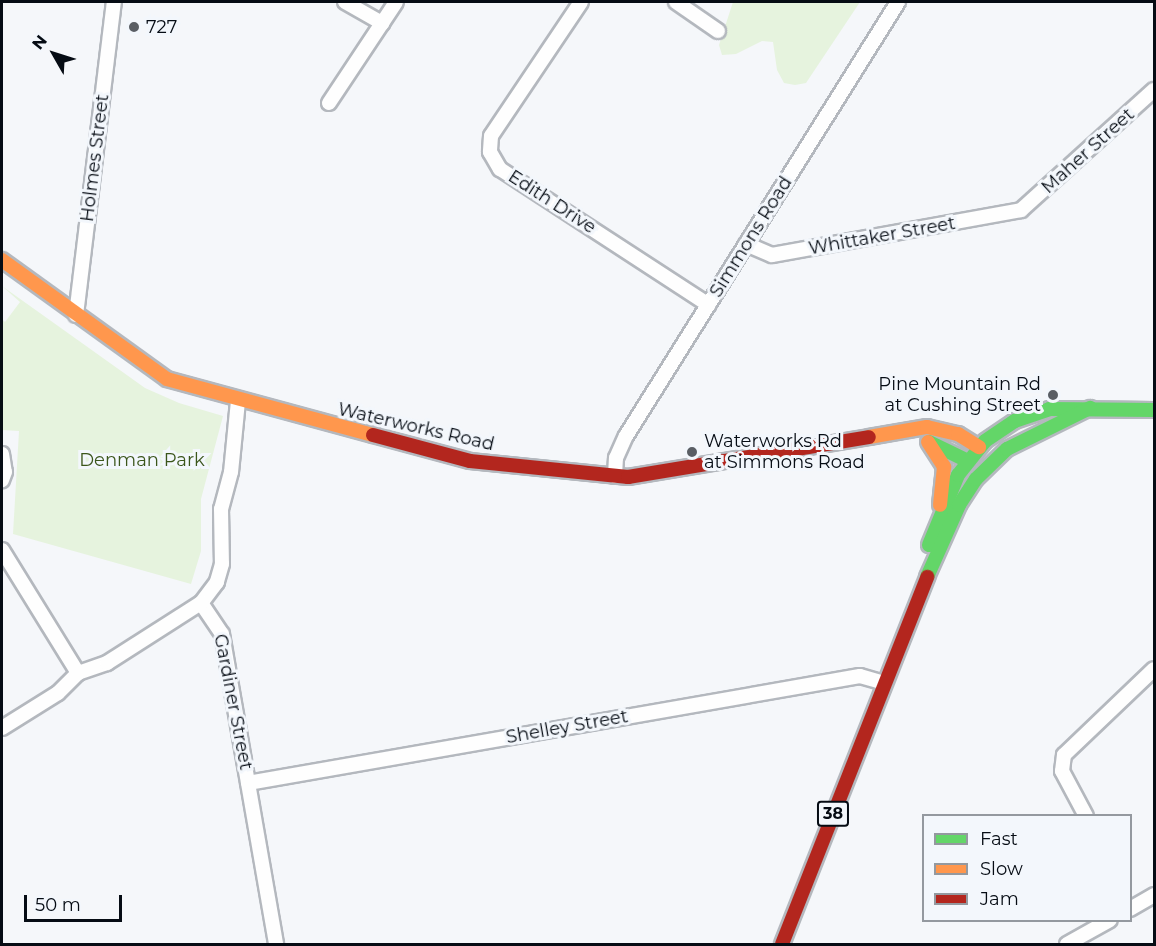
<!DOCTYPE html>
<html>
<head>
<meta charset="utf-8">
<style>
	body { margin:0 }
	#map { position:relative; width:1156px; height:946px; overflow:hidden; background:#f5f7fa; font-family:Montserrat,sans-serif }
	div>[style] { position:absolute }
	.green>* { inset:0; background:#e6f3de }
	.roads { filter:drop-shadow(2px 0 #b4b8be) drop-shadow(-2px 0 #b4b8be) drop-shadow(0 2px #b4b8be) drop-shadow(0 -2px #b4b8be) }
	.street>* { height:14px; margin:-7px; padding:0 7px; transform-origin:7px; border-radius:7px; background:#fefefe }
	.fast>* { height:14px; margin:-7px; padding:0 7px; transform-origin:7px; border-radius:7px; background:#63d668 }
	.slow>* { height:14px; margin:-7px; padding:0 7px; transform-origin:7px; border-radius:7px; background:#ff974d }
	.jam>* { height:14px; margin:-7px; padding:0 7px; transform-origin:7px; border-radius:7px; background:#b3261e }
	.dots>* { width:16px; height:16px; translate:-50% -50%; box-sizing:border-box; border:3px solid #f3f7fc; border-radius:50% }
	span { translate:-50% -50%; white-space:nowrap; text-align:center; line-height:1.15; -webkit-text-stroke:6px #f3f7fc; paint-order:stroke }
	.shield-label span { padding:2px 4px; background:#f3f7fc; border:2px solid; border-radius:4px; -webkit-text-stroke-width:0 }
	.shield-label { font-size:16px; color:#060c14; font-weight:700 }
	.poi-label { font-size:18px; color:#060c14 }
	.left { translate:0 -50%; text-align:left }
	.right { translate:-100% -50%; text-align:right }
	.street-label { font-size:18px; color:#060c14 }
	.park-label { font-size:18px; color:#3b561b }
	.frame { position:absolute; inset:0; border:3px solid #060c14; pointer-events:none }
	.legend { position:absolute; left:922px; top:814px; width:210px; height:108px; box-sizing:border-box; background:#f3f7fc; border:2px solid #94999f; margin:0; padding:8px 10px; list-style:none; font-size:18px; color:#060c14 }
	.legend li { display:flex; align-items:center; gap:12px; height:30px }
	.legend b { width:30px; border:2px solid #94999f }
	.north { position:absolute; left:24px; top:24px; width:60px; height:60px; -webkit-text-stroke:4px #f3f7fc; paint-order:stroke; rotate:309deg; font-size:16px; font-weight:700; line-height:24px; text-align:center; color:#060c14 }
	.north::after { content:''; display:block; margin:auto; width:21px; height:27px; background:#060c14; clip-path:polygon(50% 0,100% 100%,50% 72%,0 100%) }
	.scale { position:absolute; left:24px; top:895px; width:98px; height:27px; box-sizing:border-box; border:3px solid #060c14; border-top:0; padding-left:8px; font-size:18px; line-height:21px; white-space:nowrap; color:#060c14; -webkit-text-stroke:4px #f3f7fc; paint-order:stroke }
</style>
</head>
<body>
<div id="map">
	<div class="green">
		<i style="clip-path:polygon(733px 2px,860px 2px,806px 83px,795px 85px,784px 83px,777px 70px,773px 42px,762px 41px,736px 54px,722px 55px,719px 45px)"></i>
		<i style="clip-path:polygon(2px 286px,145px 388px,179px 403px,223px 416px,201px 499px,201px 551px,191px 584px,13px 534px,19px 431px,2px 430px,2px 319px,5px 322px,20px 302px)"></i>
	</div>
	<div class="roads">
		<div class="street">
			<i style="left:345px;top:2px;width:43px;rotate:29.6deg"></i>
			<i style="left:581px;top:2px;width:161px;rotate:123.9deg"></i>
			<i style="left:491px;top:136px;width:16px;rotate:94deg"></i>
			<i style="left:490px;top:152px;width:20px;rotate:60deg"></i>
			<i style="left:500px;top:169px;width:249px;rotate:33.1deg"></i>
			<i style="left:676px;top:2px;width:51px;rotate:34.6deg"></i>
			<i style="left:329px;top:103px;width:121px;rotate:-56.4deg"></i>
			<i style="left:746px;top:244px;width:28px;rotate:23deg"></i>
			<i style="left:772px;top:255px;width:253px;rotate:-10.2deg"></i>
			<i style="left:1021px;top:210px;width:179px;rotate:-42.1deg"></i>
			<i style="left:76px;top:315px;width:315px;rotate:-83.1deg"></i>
			<i style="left:238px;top:401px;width:71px;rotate:95.6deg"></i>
			<i style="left:231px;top:472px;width:38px;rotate:105deg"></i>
			<i style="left:221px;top:509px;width:55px;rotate:89deg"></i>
			<i style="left:222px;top:564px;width:19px;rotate:106deg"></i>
			<i style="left:217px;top:582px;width:26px;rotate:127deg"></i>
			<i style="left:201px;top:603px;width:37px;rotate:56deg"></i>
			<i style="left:222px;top:634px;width:315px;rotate:80.1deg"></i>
			<i style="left:2px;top:454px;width:18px;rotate:81deg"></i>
			<i style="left:5px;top:472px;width:9px;rotate:111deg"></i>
			<i style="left:615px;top:476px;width:18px;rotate:-87deg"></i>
			<i style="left:616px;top:458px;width:24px;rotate:-66deg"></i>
			<i style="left:626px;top:436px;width:512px;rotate:-57.92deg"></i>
			<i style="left:2px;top:550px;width:145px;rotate:58.3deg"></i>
			<i style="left:2px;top:728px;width:66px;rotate:-32deg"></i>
			<i style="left:58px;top:693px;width:28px;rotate:-45deg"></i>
			<i style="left:78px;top:673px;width:31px;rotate:-19deg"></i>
			<i style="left:107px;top:663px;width:112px;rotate:-32.6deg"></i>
			<i style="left:248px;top:783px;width:621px;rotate:-9.92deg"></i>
			<i style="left:860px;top:676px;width:25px;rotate:16deg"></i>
			<i style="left:1086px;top:816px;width:51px;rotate:-118.1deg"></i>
			<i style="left:1062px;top:771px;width:16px;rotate:-83deg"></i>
			<i style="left:1064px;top:755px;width:124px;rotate:-43.7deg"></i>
			<i style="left:1130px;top:909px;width:28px;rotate:-30deg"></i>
			<i style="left:1067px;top:944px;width:49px;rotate:-29.2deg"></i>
		</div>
		<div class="fast">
			<i style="left:929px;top:442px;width:43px;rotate:26deg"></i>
			<i style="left:929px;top:545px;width:76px;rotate:-67.5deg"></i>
			<i style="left:958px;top:475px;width:43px;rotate:-51.5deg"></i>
			<i style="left:985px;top:441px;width:36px;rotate:-34deg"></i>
			<i style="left:1015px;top:421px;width:36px;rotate:-19deg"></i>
			<i style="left:1049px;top:409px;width:105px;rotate:0.5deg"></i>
			<i style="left:927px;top:577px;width:79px;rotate:-66deg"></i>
			<i style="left:959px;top:505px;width:31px;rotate:-57deg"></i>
			<i style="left:976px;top:479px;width:43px;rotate:-44.1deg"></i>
			<i style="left:1007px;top:449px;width:93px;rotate:-26.3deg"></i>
		</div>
		<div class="slow">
			<i style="left:2px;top:260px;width:203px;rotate:35.8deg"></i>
			<i style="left:167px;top:379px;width:213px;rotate:15.2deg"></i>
			<i style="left:869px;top:437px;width:59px;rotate:-9.8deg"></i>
			<i style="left:927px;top:427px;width:32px;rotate:13deg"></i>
			<i style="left:958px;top:434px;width:25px;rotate:32deg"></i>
			<i style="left:928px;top:442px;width:30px;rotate:57deg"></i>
			<i style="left:944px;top:467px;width:38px;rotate:96deg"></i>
		</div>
		<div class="jam">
			<i style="left:373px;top:435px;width:100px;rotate:15deg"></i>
			<i style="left:470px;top:461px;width:159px;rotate:5.8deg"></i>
			<i style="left:628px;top:477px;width:244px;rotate:-9.4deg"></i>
			<i style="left:782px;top:944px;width:395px;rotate:-68.4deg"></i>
		</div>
	</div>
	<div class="dots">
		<i style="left:134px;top:27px;background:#5a5e64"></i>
		<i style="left:1053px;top:395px;background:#5a5e64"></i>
		<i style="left:692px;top:452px;background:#5a5e64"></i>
	</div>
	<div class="shield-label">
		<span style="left:833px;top:814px">38</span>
	</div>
	<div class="poi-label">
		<span class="left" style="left:146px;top:27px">727</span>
		<span class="right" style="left:1041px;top:395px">Pine Mountain Rd<br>at Cushing Street</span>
		<span class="left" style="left:704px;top:452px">Waterworks Rd<br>at Simmons Road</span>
	</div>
	<div class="street-label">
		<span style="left:1088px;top:151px;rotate:-42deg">Maher Street</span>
		<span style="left:95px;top:158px;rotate:-83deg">Holmes Street</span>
		<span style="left:552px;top:202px;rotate:33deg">Edith Drive</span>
		<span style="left:882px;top:236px;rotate:-10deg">Whittaker Street</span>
		<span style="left:751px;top:237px;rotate:-58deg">Simmons Road</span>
		<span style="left:416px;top:427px;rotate:13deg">Waterworks Road</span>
		<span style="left:233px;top:702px;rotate:79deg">Gardiner Street</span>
		<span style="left:567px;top:727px;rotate:-10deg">Shelley Street</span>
	</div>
	<div class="park-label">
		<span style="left:142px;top:460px">Denman Park</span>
	</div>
	<div class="frame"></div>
	<ul class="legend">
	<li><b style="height:8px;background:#63d668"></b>Fast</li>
	<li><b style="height:8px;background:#ff974d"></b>Slow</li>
	<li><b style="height:8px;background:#b3261e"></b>Jam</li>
	</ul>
	<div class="north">N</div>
	<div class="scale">50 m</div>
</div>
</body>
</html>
